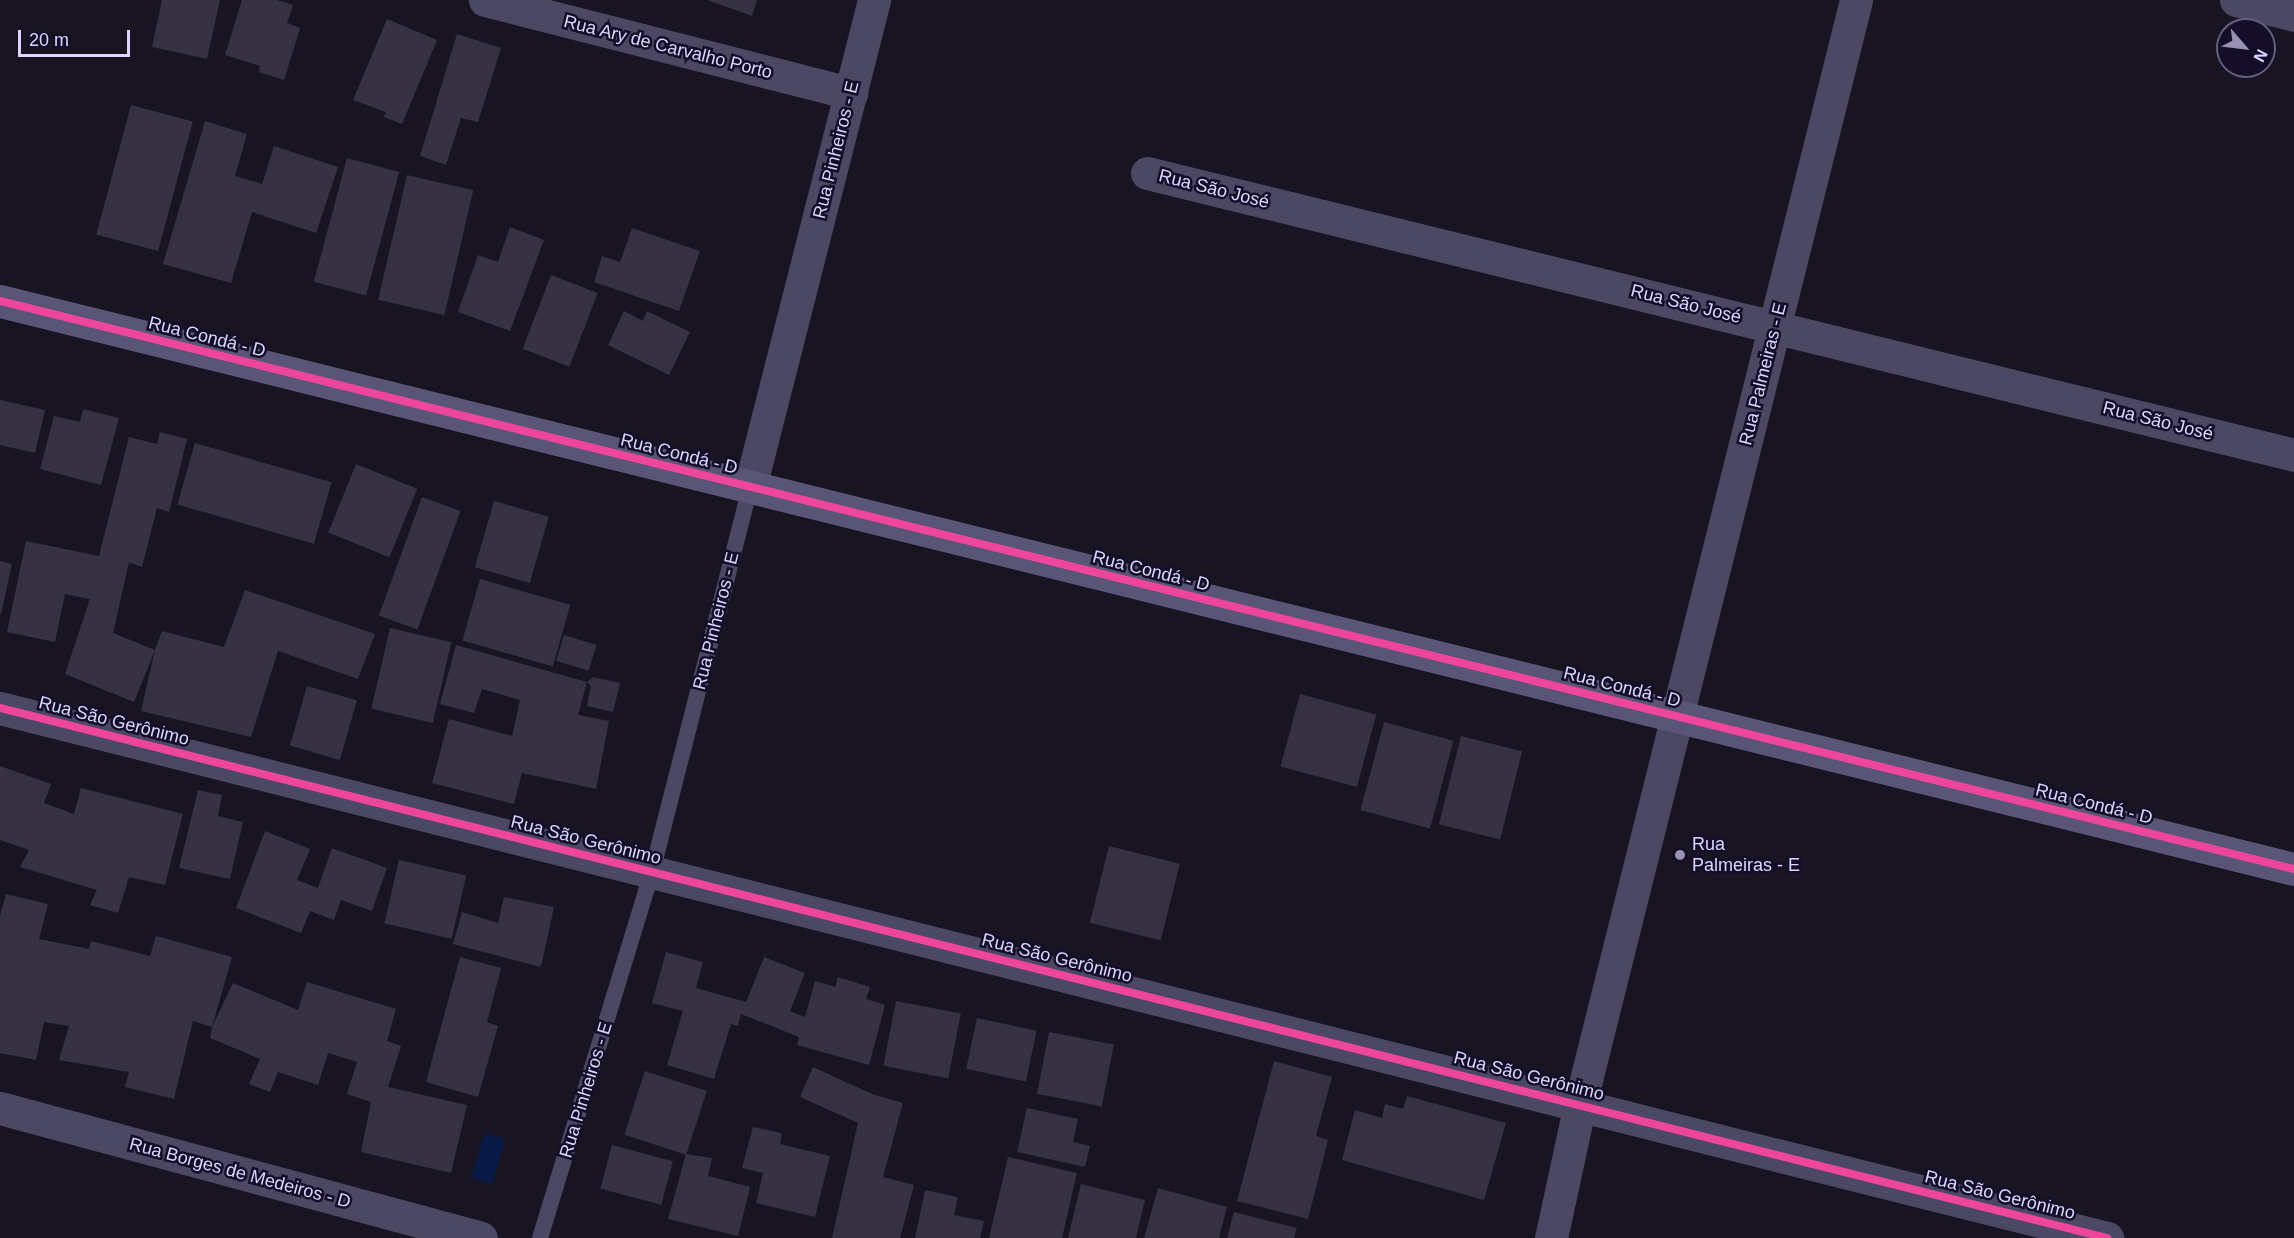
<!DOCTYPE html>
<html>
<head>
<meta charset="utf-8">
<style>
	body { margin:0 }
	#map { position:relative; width:2294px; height:1238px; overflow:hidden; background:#181422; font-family:Helvetica,sans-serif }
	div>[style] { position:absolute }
	.water>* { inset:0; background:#091945; transform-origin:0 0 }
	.building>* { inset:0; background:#363244; transform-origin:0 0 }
	.lane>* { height:16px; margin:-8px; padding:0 8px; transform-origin:8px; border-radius:8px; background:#4b4863 }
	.street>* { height:33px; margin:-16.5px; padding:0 16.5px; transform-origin:16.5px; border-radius:16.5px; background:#4b4863 }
	.secondary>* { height:33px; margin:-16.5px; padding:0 16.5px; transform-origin:16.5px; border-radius:16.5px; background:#595576 }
	.cycleway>* { height:8px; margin:-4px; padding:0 4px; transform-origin:4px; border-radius:4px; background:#ed469a }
	.dots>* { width:16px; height:16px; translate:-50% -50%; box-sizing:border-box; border:3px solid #140e28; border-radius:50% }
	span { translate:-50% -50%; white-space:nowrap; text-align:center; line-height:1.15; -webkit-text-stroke:5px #140e28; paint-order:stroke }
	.street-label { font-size:18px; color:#ddd5ff }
	.poi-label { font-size:18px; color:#ddd5ff }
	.left { translate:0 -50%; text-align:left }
	.north { position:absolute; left:2216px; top:18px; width:60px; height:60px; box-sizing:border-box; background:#140e28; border:2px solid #645e7e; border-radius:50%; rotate:118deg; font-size:16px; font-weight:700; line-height:24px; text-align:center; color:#ddd5ff }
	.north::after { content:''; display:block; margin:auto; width:21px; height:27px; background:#9891b2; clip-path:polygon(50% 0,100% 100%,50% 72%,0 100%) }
	.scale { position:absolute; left:18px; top:30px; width:112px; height:27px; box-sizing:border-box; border:3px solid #ddd5ff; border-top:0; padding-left:8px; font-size:18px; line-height:21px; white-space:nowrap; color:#ddd5ff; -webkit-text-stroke:4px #140e28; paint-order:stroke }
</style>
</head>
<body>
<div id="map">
	<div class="water">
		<i style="left:484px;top:1133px;width:22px;height:47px;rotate:16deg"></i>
	</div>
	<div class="building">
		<i style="clip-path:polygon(162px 0,220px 0,207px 59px,152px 47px)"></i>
		<i style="clip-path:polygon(242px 0,277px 0,293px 5px,287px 23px,300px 28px,284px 80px,259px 72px,260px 66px,225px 55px)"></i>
		<i style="clip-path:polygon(707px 0,757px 0,752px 16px)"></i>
		<i style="clip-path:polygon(387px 19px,437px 40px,402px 124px,384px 117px,386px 112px,353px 100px)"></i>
		<i style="clip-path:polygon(457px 34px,501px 48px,478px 122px,461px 118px,446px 165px,420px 156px)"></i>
		<i style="left:131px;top:105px;width:64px;height:134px;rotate:15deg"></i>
		<i style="clip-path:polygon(205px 121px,247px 134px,235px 176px,262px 184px,274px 146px,338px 167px,316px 233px,252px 212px,231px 283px,163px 264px)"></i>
		<i style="left:347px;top:158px;width:54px;height:128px;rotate:15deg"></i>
		<i style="left:407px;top:175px;width:68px;height:128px;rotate:13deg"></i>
		<i style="clip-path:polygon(510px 227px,544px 240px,510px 331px,458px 312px,478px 255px,498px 262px)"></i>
		<i style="clip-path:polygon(632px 228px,700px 251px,679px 311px,594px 282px,602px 256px,620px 262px)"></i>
		<i style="left:551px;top:275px;width:50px;height:79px;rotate:21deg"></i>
		<i style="clip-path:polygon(624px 311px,643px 321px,647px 311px,690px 332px,669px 375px,608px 345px)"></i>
		<i style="clip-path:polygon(0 400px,45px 410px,35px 453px,0 445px)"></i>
		<i style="clip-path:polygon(83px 409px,119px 418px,101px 485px,40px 469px,54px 416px,80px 422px)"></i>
		<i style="clip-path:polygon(160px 432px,187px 439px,169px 512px,157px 508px,142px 567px,129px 562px,113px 633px,155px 650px,162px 631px,224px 647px,245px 590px,375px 634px,358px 679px,278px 651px,251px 737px,141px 711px,155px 650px,134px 702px,65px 674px,90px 599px,65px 594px,55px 642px,7px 632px,26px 541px,99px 556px,129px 437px,157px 444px)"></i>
		<i style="left:195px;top:443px;width:142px;height:64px;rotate:16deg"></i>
		<i style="left:356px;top:464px;width:66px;height:74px;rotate:22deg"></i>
		<i style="left:422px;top:497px;width:41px;height:126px;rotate:20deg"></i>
		<i style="left:494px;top:501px;width:57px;height:69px;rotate:16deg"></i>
		<i style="clip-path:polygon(0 561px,12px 564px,1px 614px,0 614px)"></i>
		<i style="left:480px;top:579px;width:94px;height:64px;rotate:16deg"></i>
		<i style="left:390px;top:628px;width:63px;height:83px;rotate:13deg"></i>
		<i style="left:564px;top:635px;width:34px;height:27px;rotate:17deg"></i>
		<i style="clip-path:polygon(456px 645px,587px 682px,578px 715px,609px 721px,596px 789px,522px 773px,514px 804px,432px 783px,449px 719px,512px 736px,520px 700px,482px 689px,474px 713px,440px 704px)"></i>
		<i style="clip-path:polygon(593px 677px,620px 683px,613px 712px,587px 706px,591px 686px,587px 682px)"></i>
		<i style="left:307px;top:686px;width:52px;height:62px;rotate:16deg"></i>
		<i style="left:1300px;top:694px;width:79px;height:75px;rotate:15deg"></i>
		<i style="left:1384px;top:722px;width:72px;height:91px;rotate:15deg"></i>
		<i style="left:1461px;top:736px;width:63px;height:91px;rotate:14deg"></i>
		<i style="clip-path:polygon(0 766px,51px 784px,44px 803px,74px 814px,81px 788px,183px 814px,165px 885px,129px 877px,118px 913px,90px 905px,97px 890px,20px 867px,29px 850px,0 840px)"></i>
		<i style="clip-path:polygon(198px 790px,222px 795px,218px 816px,243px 822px,230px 879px,179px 868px)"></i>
		<i style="clip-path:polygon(265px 831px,310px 849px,297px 880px,318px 888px,332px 848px,387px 868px,372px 911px,341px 900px,334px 920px,310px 911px,301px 933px,236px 908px)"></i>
		<i style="left:1109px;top:846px;width:73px;height:79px;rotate:14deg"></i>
		<i style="left:399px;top:860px;width:69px;height:65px;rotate:13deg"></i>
		<i style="clip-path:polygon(6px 894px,48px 904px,39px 939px,89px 949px,91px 941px,150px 956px,156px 936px,232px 957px,212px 1027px,233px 983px,298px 1010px,307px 982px,396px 1009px,387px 1041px,401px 1046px,388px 1087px,467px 1105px,451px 1173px,361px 1152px,371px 1102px,347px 1094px,357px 1062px,328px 1053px,318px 1085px,278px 1072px,270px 1092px,249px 1084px,260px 1059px,210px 1038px,212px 1027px,193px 1021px,174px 1099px,125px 1087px,129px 1072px,59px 1060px,69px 1026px,44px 1022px,36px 1060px,0 1053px,0 916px)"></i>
		<i style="clip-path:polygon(504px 897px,554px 907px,541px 967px,453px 944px,462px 912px,498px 923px)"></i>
		<i style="clip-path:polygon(666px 952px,703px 962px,696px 988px,746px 1002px,764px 957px,805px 973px,790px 1011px,805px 1017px,815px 981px,835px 987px,838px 977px,870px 987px,866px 999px,885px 1005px,869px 1065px,797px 1045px,799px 1037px,741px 1014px,738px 1026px,731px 1024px,714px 1079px,667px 1065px,683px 1011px,652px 1003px)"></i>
		<i style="clip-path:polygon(460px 957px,501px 968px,487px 1022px,498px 1026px,478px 1097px,426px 1082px)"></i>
		<i style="left:896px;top:1001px;width:66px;height:66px;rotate:11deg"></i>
		<i style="left:977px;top:1018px;width:61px;height:52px;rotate:12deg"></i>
		<i style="left:1049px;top:1032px;width:66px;height:63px;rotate:11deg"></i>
		<i style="clip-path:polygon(1274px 1061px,1332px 1077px,1316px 1136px,1328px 1140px,1308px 1219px,1237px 1201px)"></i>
		<i style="clip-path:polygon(813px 1067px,872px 1094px,903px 1103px,883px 1177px,914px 1185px,900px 1238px,832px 1238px,858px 1123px,800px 1097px)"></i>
		<i style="left:645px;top:1071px;width:65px;height:67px;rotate:18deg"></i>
		<i style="clip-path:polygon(1407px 1096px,1506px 1123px,1484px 1200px,1342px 1160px,1355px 1110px,1382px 1118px,1385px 1104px,1403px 1109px)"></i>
		<i style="clip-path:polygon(1027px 1108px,1078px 1119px,1073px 1142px,1090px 1146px,1085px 1167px,1017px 1152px)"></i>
		<i style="clip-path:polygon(753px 1127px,782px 1133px,780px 1144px,830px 1156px,815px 1217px,756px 1203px,763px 1173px,742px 1168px)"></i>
		<i style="left:612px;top:1145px;width:63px;height:45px;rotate:15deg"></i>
		<i style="clip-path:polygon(686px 1154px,712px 1158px,708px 1176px,750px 1187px,738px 1236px,668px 1219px)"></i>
		<i style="clip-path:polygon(1008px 1157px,1077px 1173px,1062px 1238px,989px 1238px)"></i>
		<i style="clip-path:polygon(1081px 1184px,1145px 1200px,1136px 1238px,1068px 1238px)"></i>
		<i style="clip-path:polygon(1158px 1188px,1227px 1207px,1219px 1238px,1144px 1238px)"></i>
		<i style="clip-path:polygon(925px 1190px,958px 1197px,954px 1215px,984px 1221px,980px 1238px,915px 1238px)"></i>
		<i style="clip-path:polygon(1234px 1212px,1297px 1228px,1294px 1238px,1227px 1238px)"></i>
	</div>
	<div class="lane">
		<i style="left:540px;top:1238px;width:383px;rotate:-73deg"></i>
		<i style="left:652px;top:872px;width:397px;rotate:-75.7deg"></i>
	</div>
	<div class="street">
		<i style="left:485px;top:0;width:378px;rotate:14.3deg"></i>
		<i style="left:2236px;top:0;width:60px;rotate:14.5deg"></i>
		<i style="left:1147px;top:173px;width:1181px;rotate:13.81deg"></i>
		<i style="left:750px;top:487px;width:503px;rotate:-75.71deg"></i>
		<i style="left:0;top:708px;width:2173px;rotate:14.12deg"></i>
		<i style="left:0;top:1108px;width:498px;rotate:15.1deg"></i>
		<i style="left:1551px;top:1238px;width:137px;rotate:-77.8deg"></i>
		<i style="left:1580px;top:1104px;width:1138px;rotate:-75.96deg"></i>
	</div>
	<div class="secondary">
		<i style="left:0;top:301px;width:2363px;rotate:13.91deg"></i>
	</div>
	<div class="cycleway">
		<i style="left:0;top:301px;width:2363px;rotate:13.91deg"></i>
		<i style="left:0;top:708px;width:2173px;rotate:14.12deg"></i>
	</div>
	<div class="dots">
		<i style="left:1680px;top:855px;background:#9891b2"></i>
	</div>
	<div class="street-label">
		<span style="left:668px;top:47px;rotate:14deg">Rua Ary de Carvalho Porto</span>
		<span style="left:836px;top:150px;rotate:-76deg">Rua Pinheiros - E</span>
		<span style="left:1214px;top:189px;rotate:14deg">Rua São José</span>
		<span style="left:1686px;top:304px;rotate:14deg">Rua São José</span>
		<span style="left:207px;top:337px;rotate:14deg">Rua Condá - D</span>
		<span style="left:1763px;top:374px;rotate:-76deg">Rua Palmeiras - E</span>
		<span style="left:2158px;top:421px;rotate:14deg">Rua São José</span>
		<span style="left:679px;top:454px;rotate:14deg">Rua Condá - D</span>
		<span style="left:1151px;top:571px;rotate:14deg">Rua Condá - D</span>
		<span style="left:716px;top:621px;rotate:-76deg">Rua Pinheiros - E</span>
		<span style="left:1622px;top:687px;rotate:14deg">Rua Condá - D</span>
		<span style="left:114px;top:721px;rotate:14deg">Rua São Gerônimo</span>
		<span style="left:2094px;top:804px;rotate:14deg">Rua Condá - D</span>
		<span style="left:586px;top:840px;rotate:14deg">Rua São Gerônimo</span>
		<span style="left:1057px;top:958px;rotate:14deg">Rua São Gerônimo</span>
		<span style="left:1529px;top:1076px;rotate:14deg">Rua São Gerônimo</span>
		<span style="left:586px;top:1090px;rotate:-73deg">Rua Pinheiros - E</span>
		<span style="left:240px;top:1173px;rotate:15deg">Rua Borges de Medeiros - D</span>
		<span style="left:2000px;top:1195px;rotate:14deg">Rua São Gerônimo</span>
	</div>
	<div class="poi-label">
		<span class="left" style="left:1692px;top:855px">Rua<br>Palmeiras - E</span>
	</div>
	<div class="north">N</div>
	<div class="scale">20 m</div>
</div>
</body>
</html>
